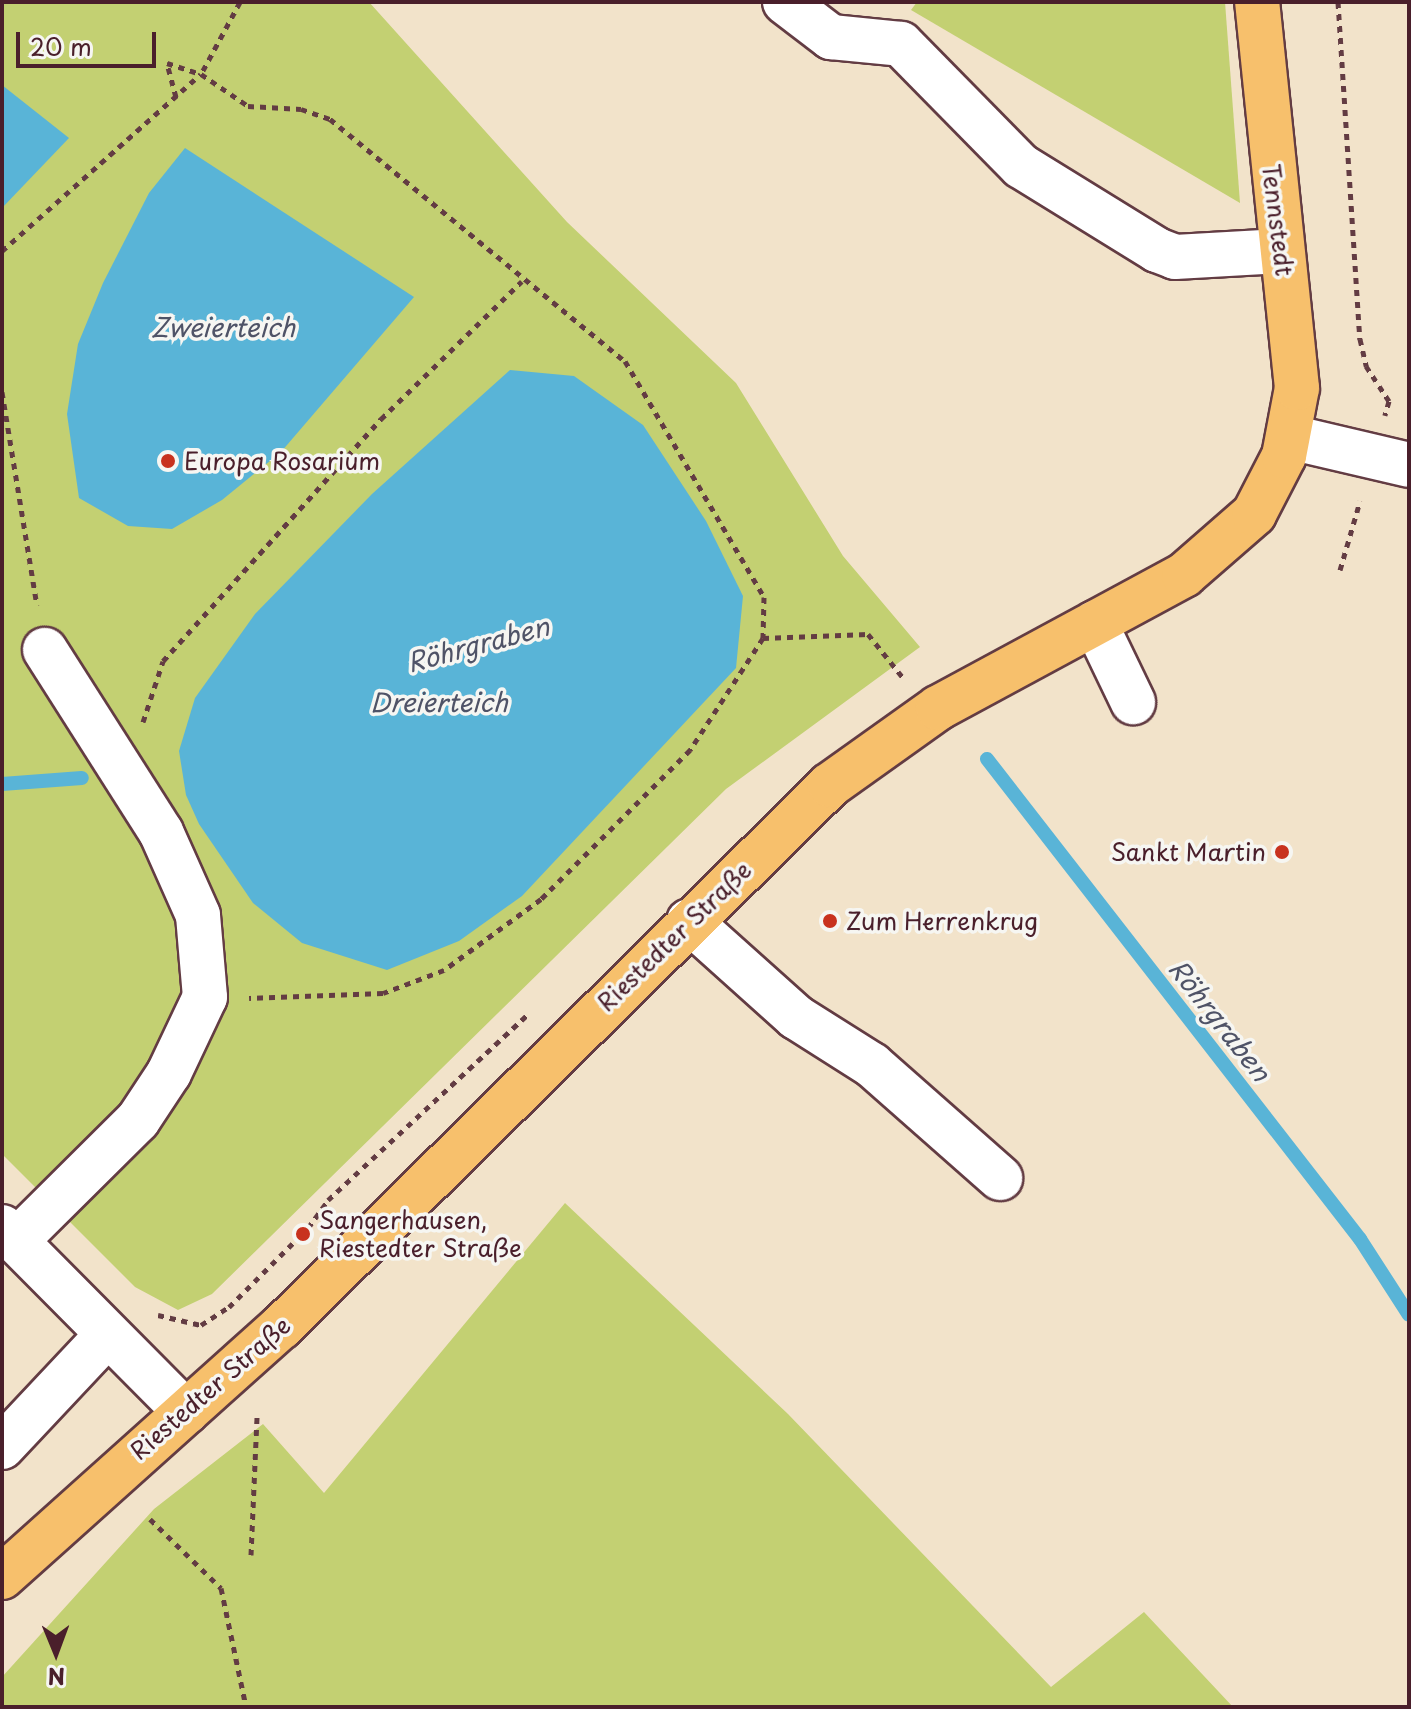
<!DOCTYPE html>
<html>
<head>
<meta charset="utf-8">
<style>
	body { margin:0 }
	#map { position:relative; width:1411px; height:1709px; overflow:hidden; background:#f2e3ca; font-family:"Playpen Sans",sans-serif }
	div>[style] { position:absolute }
	.green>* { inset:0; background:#c3d072 }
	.water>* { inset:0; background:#59b4d7 }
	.stream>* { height:14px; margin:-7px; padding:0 7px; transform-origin:7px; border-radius:7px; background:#59b4d7 }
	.path>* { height:5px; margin-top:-2.5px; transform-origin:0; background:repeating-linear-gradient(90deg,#633c43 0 6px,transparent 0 12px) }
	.roads { filter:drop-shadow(2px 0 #633c43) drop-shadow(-2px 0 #633c43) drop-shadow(0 2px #633c43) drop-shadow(0 -2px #633c43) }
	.minor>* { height:44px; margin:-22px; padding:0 22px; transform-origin:22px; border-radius:22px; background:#fff }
	.major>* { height:44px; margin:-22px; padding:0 22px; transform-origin:22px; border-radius:22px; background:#f7c06c }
	.dots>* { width:22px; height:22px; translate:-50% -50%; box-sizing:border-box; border:4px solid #f6f6f2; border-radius:50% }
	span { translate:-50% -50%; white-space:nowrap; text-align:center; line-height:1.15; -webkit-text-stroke:7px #f6f6f2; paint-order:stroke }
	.street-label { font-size:24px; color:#4a1f2b }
	.poi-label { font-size:24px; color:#4a1f2b }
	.left { translate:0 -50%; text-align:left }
	.right { translate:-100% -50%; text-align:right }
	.water-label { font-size:26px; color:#4f5367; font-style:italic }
	.frame { position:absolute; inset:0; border:4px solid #4a1f2b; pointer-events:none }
	.north { position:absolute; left:16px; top:1613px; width:80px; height:80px; -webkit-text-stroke:6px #f6f6f2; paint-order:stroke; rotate:179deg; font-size:22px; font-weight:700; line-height:32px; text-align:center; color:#4a1f2b }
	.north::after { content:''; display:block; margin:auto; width:28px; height:36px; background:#4a1f2b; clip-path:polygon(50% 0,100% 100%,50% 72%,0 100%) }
	.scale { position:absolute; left:16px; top:32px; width:140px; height:36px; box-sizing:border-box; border:4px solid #4a1f2b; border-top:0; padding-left:10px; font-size:24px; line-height:28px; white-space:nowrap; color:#4a1f2b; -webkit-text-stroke:6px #f6f6f2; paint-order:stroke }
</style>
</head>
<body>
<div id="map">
	<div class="green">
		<i style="clip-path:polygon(2px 2px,369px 2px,567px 222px,736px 383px,843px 556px,920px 647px,726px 789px,212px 1294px,178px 1310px,135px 1287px,2px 1154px)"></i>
		<i style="clip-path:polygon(917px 2px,1225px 2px,1240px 203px,911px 10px)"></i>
		<i style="clip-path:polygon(565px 1203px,788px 1414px,1051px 1687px,1144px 1612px,1233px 1707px,2px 1707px,2px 1677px,154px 1509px,263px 1424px,324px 1493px)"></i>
	</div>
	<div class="water">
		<i style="clip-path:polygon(2px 85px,69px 138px,2px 208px)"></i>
		<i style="clip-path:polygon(185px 148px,414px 297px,281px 452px,222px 500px,172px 529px,128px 526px,79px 498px,67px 414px,78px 344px,103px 283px,149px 193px)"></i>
		<i style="clip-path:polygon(510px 370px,574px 376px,643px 425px,706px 521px,743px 596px,736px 668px,522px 896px,459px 941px,387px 970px,302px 943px,253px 903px,199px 824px,186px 795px,179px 751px,195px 698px,255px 614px,372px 494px)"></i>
	</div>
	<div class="stream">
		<i style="left:987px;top:759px;width:608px;rotate:52.15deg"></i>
		<i style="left:1360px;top:1239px;width:90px;rotate:57.2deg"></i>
		<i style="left:2px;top:784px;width:80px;rotate:-4.3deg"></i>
	</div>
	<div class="path">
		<i style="left:240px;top:2px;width:82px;rotate:118.4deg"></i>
		<i style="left:201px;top:74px;width:57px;rotate:34.2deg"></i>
		<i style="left:248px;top:106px;width:53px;rotate:3.2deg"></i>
		<i style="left:301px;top:109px;width:31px;rotate:19deg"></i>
		<i style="left:330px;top:119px;width:382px;rotate:39.4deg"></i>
		<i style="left:625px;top:361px;width:274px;rotate:59.5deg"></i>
		<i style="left:764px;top:597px;width:41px;rotate:91.4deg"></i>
		<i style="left:763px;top:638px;width:134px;rotate:123.1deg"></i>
		<i style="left:690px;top:750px;width:211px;rotate:135deg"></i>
		<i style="left:541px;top:899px;width:120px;rotate:143.8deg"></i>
		<i style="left:444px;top:970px;width:65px;rotate:159.3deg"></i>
		<i style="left:383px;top:993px;width:134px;rotate:177.9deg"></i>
		<i style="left:1338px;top:2px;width:338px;rotate:86.3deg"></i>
		<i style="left:1360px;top:339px;width:28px;rotate:77deg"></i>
		<i style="left:1366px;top:366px;width:42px;rotate:56.7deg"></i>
		<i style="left:1389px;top:401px;width:15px;rotate:106deg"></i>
		<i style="left:176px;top:97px;width:35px;rotate:-105deg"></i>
		<i style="left:167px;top:63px;width:35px;rotate:18deg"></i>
		<i style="left:2px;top:251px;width:266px;rotate:-41.7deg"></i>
		<i style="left:2px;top:392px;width:216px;rotate:80.7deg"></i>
		<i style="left:1340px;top:570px;width:72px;rotate:-73.8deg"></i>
		<i style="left:763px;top:638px;width:105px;rotate:-2.2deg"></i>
		<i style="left:868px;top:634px;width:58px;rotate:51.3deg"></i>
		<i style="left:143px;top:722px;width:64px;rotate:-71.8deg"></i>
		<i style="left:163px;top:661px;width:326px;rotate:-48deg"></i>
		<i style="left:381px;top:419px;width:197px;rotate:-44.4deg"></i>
		<i style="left:229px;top:1307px;width:112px;rotate:-45deg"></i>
		<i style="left:308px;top:1228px;width:34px;rotate:-54deg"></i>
		<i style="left:328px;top:1200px;width:273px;rotate:-42.9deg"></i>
		<i style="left:158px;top:1315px;width:44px;rotate:13.1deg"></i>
		<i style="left:201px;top:1325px;width:33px;rotate:-33deg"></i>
		<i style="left:150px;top:1519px;width:99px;rotate:44.2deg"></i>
		<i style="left:221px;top:1588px;width:122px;rotate:78.1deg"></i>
		<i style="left:251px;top:1555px;width:138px;rotate:-87.5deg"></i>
	</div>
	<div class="roads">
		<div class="minor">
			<i style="left:785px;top:2px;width:58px;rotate:37.3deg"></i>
			<i style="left:831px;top:37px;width:70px;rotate:5.7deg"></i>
			<i style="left:901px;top:44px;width:171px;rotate:45.5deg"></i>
			<i style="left:1021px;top:166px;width:160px;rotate:31.7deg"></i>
			<i style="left:1157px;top:250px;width:19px;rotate:21deg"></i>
			<i style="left:1175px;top:257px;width:106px;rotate:-3.2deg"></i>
			<i style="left:1290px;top:437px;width:122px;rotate:13.2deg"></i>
			<i style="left:1095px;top:623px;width:88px;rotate:64.3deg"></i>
			<i style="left:689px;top:921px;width:144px;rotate:41.9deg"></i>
			<i style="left:796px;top:1017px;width:90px;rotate:32.3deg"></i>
			<i style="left:872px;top:1065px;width:171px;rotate:41.4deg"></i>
			<i style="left:2px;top:1227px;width:261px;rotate:45.2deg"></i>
			<i style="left:16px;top:1241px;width:172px;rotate:-44.8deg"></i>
			<i style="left:138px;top:1120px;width:56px;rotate:-56.6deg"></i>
			<i style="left:169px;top:1073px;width:84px;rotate:-64.7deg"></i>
			<i style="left:205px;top:997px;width:82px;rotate:-94.9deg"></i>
			<i style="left:198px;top:915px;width:91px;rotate:-114deg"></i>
			<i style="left:161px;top:832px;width:216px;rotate:-122.5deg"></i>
			<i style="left:2px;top:1447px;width:154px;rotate:-46.8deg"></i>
		</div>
		<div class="major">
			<i style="left:2px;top:1577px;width:375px;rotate:-41.9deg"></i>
			<i style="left:281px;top:1327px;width:771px;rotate:-44.63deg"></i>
			<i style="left:830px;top:785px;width:133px;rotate:-35.5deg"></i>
			<i style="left:938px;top:708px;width:280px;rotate:-28.4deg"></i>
			<i style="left:1184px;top:575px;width:93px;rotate:-41.1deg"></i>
			<i style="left:1254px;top:514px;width:65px;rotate:-62.7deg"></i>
			<i style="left:1284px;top:456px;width:69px;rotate:-79.2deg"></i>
			<i style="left:1297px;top:388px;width:388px;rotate:-95.9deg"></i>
		</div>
	</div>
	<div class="dots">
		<i style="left:168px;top:461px;background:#c8321e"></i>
		<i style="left:1282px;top:852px;background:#c8321e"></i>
		<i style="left:830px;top:921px;background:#c8321e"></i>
		<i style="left:303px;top:1234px;background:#c8321e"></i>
	</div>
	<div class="street-label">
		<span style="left:1278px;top:220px;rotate:83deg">Tennstedt</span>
		<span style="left:674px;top:936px;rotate:-44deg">Riestedter Straße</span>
		<span style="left:210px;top:1388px;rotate:-41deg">Riestedter Straße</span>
	</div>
	<div class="poi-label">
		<span class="left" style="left:184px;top:461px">Europa Rosarium</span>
		<span class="right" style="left:1266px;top:852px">Sankt Martin</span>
		<span class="left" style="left:846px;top:921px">Zum Herrenkrug</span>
		<span class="left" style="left:319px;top:1234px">Sangerhausen,<br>Riestedter Straße</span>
	</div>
	<div class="water-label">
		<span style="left:223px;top:327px">Zweierteich</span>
		<span style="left:478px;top:644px;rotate:-15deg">Röhrgraben</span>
		<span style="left:439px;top:702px">Dreierteich</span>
		<span style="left:1220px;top:1020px;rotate:52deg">Röhrgraben</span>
	</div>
	<div class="frame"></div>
	<div class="north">N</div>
	<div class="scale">20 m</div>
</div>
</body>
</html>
